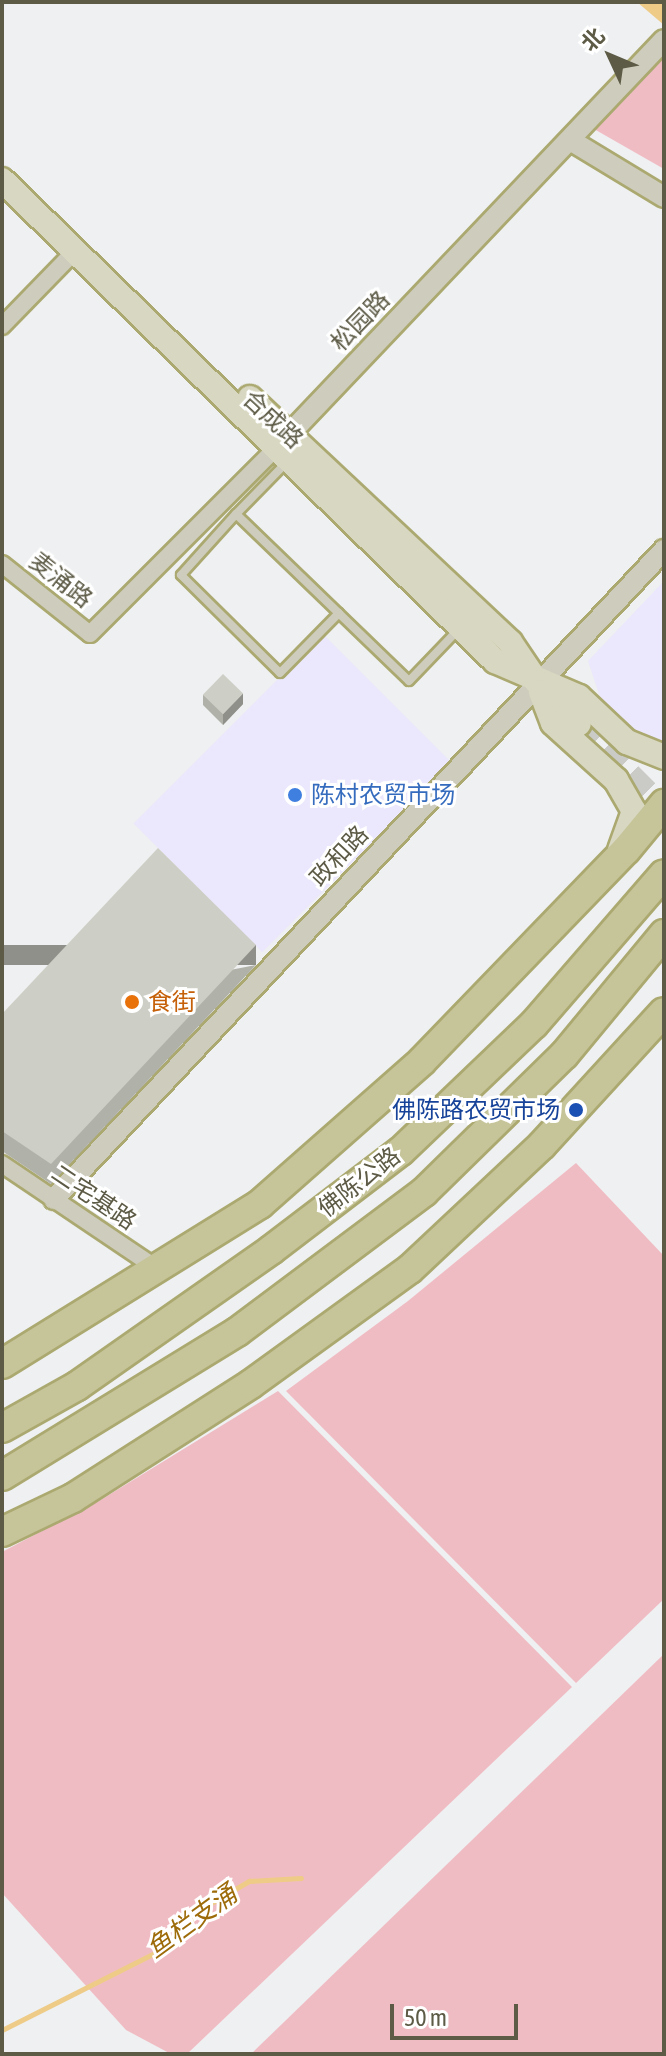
<!DOCTYPE html>
<html>
<head>
<meta charset="utf-8">
<style>
	body { margin:0 }
	#map { position:relative; width:666px; height:2056px; overflow:hidden; background:#eef0f1; font-family:"Asap Condensed","Noto Sans SC",sans-serif }
	div>[style] { position:absolute }
	.commercial>* { inset:0; background:#ebe7fc; transform-origin:0 0 }
	.green>* { inset:0; background:#f0bcc4 }
	.water>* { inset:0; background:#eecb87 }
	.stream>* { height:5px; margin:-2.5px; padding:0 2.5px; transform-origin:2.5px; border-radius:2.5px; background:#eecb87 }
	.secondary-tunnel>* { height:24px; margin-top:-12px; transform-origin:0; background:repeating-linear-gradient(90deg,#cacbc6 0 24px,transparent 0 36px) }
	.roads { filter:drop-shadow(2px 0 #aba970) drop-shadow(-2px 0 #aba970) drop-shadow(0 2px #aba970) drop-shadow(0 -2px #aba970) }
	.service>* { height:8px; margin:-4px; padding:0 4px; transform-origin:4px; border-radius:4px; background:#ceccbc }
	.minor>* { height:16px; margin:-8px; padding:0 8px; transform-origin:8px; border-radius:8px; background:#ceccbc }
	.tertiary>* { height:20px; margin:-10px; padding:0 10px; transform-origin:10px; border-radius:10px; background:#ceccbc }
	.secondary>* { height:24px; margin:-12px; padding:0 12px; transform-origin:12px; border-radius:12px; background:#d8d7c1 }
	.trunk>* { height:28px; margin:-14px; padding:0 14px; transform-origin:14px; border-radius:14px; background:#c6c499 }
	.wall>* { inset:0; background:#b0b1a9 }
	.shaded-wall>* { inset:0; background:#90908a; transform-origin:0 0 }
	.building>* { inset:0; background:#cdcec5; transform-origin:0 0 }
	.dots>* { width:22px; height:22px; translate:-50% -50%; box-sizing:border-box; border:4px solid #fff; border-radius:50% }
	span { translate:-50% -50%; white-space:nowrap; text-align:center; line-height:1.15; -webkit-text-stroke:6px #fff; paint-order:stroke }
	.street-label { font-size:24px; color:#5d5b46 }
	.shop-label { font-size:24px; color:#366cbe }
	.left { translate:0 -50%; text-align:left }
	.food-label { font-size:24px; color:#c56008 }
	.transit-label { font-size:24px; color:#164399 }
	.right { translate:-100% -50%; text-align:right }
	.water-label { font-size:26px; color:#9d6b09; font-style:italic }
	.frame { position:absolute; inset:0; border:4px solid #5d5b46; pointer-events:none }
	.north { position:absolute; left:570px; top:16px; width:80px; height:80px; -webkit-text-stroke:6px #fff; paint-order:stroke; rotate:314deg; font-size:22px; font-weight:700; line-height:32px; text-align:center; color:#5d5b46 }
	.north::after { content:''; display:block; margin:auto; width:28px; height:36px; background:#5d5b46; clip-path:polygon(50% 0,100% 100%,50% 72%,0 100%) }
	.scale { position:absolute; left:390px; top:2004px; width:128px; height:36px; box-sizing:border-box; border:4px solid #5d5b46; border-top:0; padding-left:10px; font-size:24px; line-height:28px; white-space:nowrap; color:#5d5b46; -webkit-text-stroke:6px #fff; paint-order:stroke }
</style>
</head>
<body>
<div id="map">
	<div class="commercial">
		<i style="clip-path:polygon(664px 581px,664px 747px,648px 743px,604px 709px,588px 661px)"></i>
		<i style="left:323px;top:634px;width:182px;height:268px;rotate:45deg"></i>
	</div>
	<div class="green">
		<i style="clip-path:polygon(664px 55px,664px 169px,594px 129px)"></i>
		<i style="clip-path:polygon(576px 1163px,664px 1256px,664px 1599px,576px 1683px,286px 1391px,408px 1301px)"></i>
		<i style="clip-path:polygon(278px 1391px,572px 1687px,187px 2054px,171px 2054px,126px 2030px,2px 1893px,2px 1552px,99px 1501px)"></i>
		<i style="clip-path:polygon(664px 1654px,664px 2054px,251px 2054px)"></i>
	</div>
	<div class="water">
		<i style="clip-path:polygon(637px 2px,664px 2px,664px 25px)"></i>
	</div>
	<div class="stream">
		<i style="left:2px;top:2030px;width:182px;rotate:-26.8deg"></i>
		<i style="left:164px;top:1948px;width:54px;rotate:-46.5deg"></i>
		<i style="left:201px;top:1909px;width:56px;rotate:-30.3deg"></i>
		<i style="left:249px;top:1881px;width:52px;rotate:-3.3deg"></i>
	</div>
	<div class="secondary-tunnel">
		<i style="left:579px;top:724px;width:120px;rotate:45deg"></i>
	</div>
	<div class="roads">
		<div class="service">
			<i style="left:286px;top:463px;width:71px;rotate:134.4deg"></i>
			<i style="left:236px;top:514px;width:240px;rotate:44deg"></i>
			<i style="left:409px;top:681px;width:71px;rotate:-46.1deg"></i>
			<i style="left:236px;top:514px;width:82px;rotate:132deg"></i>
			<i style="left:181px;top:575px;width:139px;rotate:44.7deg"></i>
			<i style="left:280px;top:673px;width:84px;rotate:-45.5deg"></i>
		</div>
		<div class="minor">
			<i style="left:2px;top:326px;width:107px;rotate:-45.8deg"></i>
			<i style="left:2px;top:564px;width:112px;rotate:38.5deg"></i>
			<i style="left:90px;top:634px;width:264px;rotate:-45deg"></i>
			<i style="left:2px;top:1164px;width:189px;rotate:34deg"></i>
		</div>
		<div class="tertiary">
			<i style="left:570px;top:140px;width:110px;rotate:31.2deg"></i>
			<i style="left:278px;top:446px;width:560px;rotate:-46.45deg"></i>
			<i style="left:54px;top:1199px;width:891px;rotate:-46.77deg"></i>
		</div>
		<div class="secondary">
			<i style="left:2px;top:180px;width:689px;rotate:44.29deg"></i>
			<i style="left:495px;top:661px;width:91px;rotate:23.2deg"></i>
			<i style="left:579px;top:697px;width:66px;rotate:43.2deg"></i>
			<i style="left:627px;top:742px;width:40px;rotate:22deg"></i>
			<i style="left:250px;top:398px;width:357px;rotate:43.2deg"></i>
			<i style="left:510px;top:642px;width:48px;rotate:56deg"></i>
			<i style="left:537px;top:682px;width:59px;rotate:45deg"></i>
			<i style="left:541px;top:692px;width:33px;rotate:69deg"></i>
			<i style="left:553px;top:723px;width:85px;rotate:42.1deg"></i>
			<i style="left:616px;top:780px;width:36px;rotate:60deg"></i>
			<i style="left:634px;top:811px;width:41px;rotate:109.7deg"></i>
		</div>
		<div class="trunk">
			<i style="left:2px;top:1364px;width:304px;rotate:-31.8deg"></i>
			<i style="left:260px;top:1204px;width:216px;rotate:-41.4deg"></i>
			<i style="left:422px;top:1061px;width:293px;rotate:-46deg"></i>
			<i style="left:626px;top:850px;width:60px;rotate:-50.4deg"></i>
			<i style="left:2px;top:1428px;width:86px;rotate:-29.2deg"></i>
			<i style="left:77px;top:1386px;width:237px;rotate:-35deg"></i>
			<i style="left:271px;top:1250px;width:163px;rotate:-37.3deg"></i>
			<i style="left:401px;top:1151px;width:184px;rotate:-43.7deg"></i>
			<i style="left:534px;top:1024px;width:198px;rotate:-49.1deg"></i>
			<i style="left:2px;top:1476px;width:276px;rotate:-31.5deg"></i>
			<i style="left:237px;top:1332px;width:234px;rotate:-36.8deg"></i>
			<i style="left:424px;top:1192px;width:196px;rotate:-44.4deg"></i>
			<i style="left:564px;top:1055px;width:157px;rotate:-50.4deg"></i>
			<i style="left:2px;top:1532px;width:79px;rotate:-25.6deg"></i>
			<i style="left:73px;top:1498px;width:211px;rotate:-32.6deg"></i>
			<i style="left:251px;top:1384px;width:196px;rotate:-35.9deg"></i>
			<i style="left:410px;top:1269px;width:181px;rotate:-43.2deg"></i>
			<i style="left:542px;top:1145px;width:180px;rotate:-47.5deg"></i>
		</div>
	</div>
	<div class="wall">
		<i style="clip-path:polygon(203px 695px,243px 704px,223px 725px,203px 705px)"></i>
		<i style="clip-path:polygon(256px 965px,51px 1184px,2px 1151px,2px 1014px)"></i>
	</div>
	<div class="shaded-wall">
		<i style="clip-path:polygon(243px 693px,243px 704px,223px 725px,223px 714px)"></i>
		<i style="left:256px;top:945px;width:20px;height:300px;rotate:90deg"></i>
	</div>
	<div class="building">
		<i style="left:223px;top:674px;width:28px;height:29px;rotate:44deg"></i>
		<i style="clip-path:polygon(158px 848px,256px 945px,51px 1164px,2px 1131px,2px 1014px)"></i>
	</div>
	<div class="dots">
		<i style="left:295px;top:795px;background:#3f7fe0"></i>
		<i style="left:132px;top:1002px;background:#e8710a"></i>
		<i style="left:576px;top:1110px;background:#1a4fb4"></i>
	</div>
	<div class="street-label">
		<span style="left:360px;top:321px;rotate:-46deg">松园路</span>
		<span style="left:273px;top:419px;rotate:43deg">合成路</span>
		<span style="left:61px;top:580px;rotate:38deg">麦涌路</span>
		<span style="left:339px;top:856px;rotate:-47deg">政和路</span>
		<span style="left:359px;top:1182px;rotate:-38deg">佛陈公路</span>
		<span style="left:94px;top:1197px;rotate:34deg">二宅基路</span>
	</div>
	<div class="shop-label">
		<span class="left" style="left:311px;top:795px">陈村农贸市场</span>
	</div>
	<div class="food-label">
		<span class="left" style="left:148px;top:1002px">食街</span>
	</div>
	<div class="transit-label">
		<span class="right" style="left:560px;top:1110px">佛陈路农贸市场</span>
	</div>
	<div class="water-label">
		<span style="left:192px;top:1922px;rotate:-36deg">鱼栏支涌</span>
	</div>
	<div class="frame"></div>
	<div class="north">北</div>
	<div class="scale">50 m</div>
</div>
</body>
</html>
